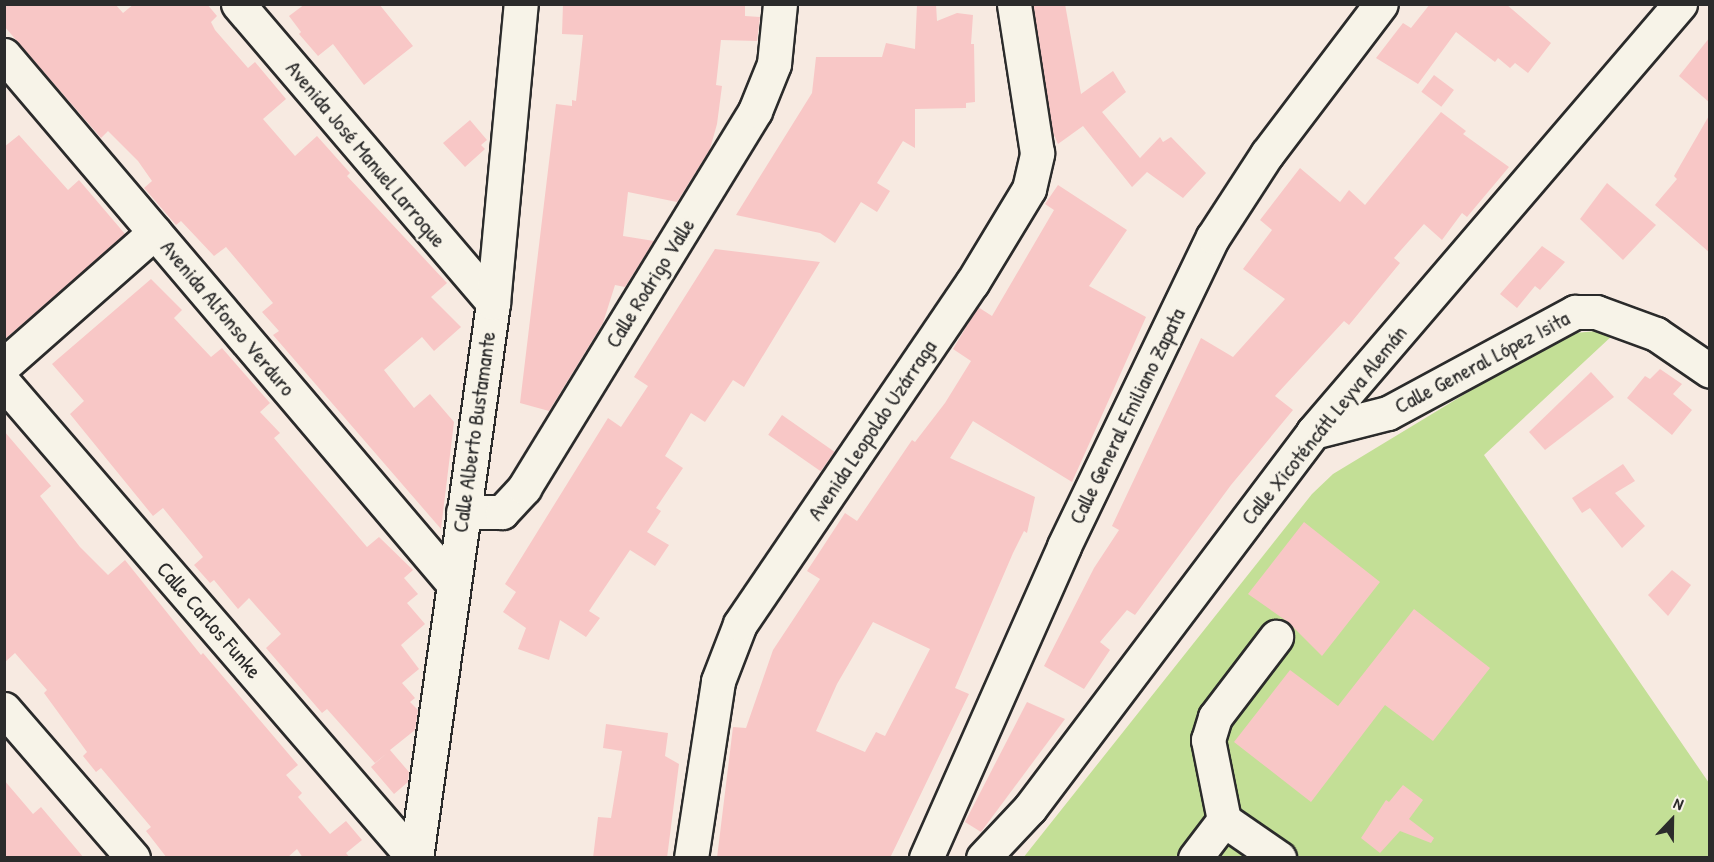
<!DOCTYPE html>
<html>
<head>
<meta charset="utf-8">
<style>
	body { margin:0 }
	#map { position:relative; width:1714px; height:862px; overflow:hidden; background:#f7eae1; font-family:"Patrick Hand",sans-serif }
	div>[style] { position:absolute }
	.green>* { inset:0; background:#c3df96 }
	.building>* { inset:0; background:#f8c7c6; transform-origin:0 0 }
	.roads { filter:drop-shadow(2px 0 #2b2b2b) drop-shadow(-2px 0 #2b2b2b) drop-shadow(0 2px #2b2b2b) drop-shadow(0 -2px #2b2b2b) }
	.minor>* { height:33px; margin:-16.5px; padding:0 16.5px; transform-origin:16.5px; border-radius:16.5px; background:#f7f3e8 }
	span { translate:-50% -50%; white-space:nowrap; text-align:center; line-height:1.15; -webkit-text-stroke:4.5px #f7f3e8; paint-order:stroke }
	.street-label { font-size:22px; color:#2b2b2b }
	.frame { position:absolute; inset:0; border:6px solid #2b2b2b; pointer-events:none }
	.north { position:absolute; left:1642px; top:790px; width:60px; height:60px; -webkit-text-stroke:4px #f7f3e8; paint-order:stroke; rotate:22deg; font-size:16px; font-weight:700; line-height:24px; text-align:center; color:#2b2b2b }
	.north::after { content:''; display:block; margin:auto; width:21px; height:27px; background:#2b2b2b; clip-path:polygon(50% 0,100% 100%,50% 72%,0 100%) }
</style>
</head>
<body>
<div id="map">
	<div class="green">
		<i style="clip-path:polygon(1597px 331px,1614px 334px,1484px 455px,1709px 783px,1709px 857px,1023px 858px,1312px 494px,1333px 474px,1564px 334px)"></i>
	</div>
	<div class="building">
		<i style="clip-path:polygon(4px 4px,115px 4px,123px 13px,134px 4px,207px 4px,217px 16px,211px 22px,215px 30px,248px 68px,255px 62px,286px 99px,263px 119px,295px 156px,317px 136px,350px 173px,347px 176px,447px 283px,431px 297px,461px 327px,434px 351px,422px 337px,384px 370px,414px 408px,430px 394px,454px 422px,441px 529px,273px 335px,279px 331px,262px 312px,273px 303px,226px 247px,214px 256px,181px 221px,176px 225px,144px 188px,152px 181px,138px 161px,108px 131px,101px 138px,4px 26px)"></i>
		<i style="clip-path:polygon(305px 4px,379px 4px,413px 46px,364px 85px,333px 44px,318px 56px,299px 34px,301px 32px,289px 16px)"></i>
		<i style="clip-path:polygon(563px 4px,745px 4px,745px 16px,760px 17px,757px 41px,721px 40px,716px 85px,722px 86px,717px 124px,710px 149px,677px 202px,628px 192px,623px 236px,654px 241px,625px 287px,615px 285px,603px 323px,549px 411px,520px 403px,556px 104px,572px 106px,572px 100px,576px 101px,580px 64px,583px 35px,562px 34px)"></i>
		<i style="clip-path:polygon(917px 4px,936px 4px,937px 21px,957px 13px,973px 15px,971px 44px,974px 44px,975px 102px,966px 103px,966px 108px,915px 109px,915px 148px,903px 141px,877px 183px,890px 191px,877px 212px,861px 202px,835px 243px,820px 233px,736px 215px,812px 93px,816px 57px,882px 57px,886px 43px,915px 49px)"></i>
		<i style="clip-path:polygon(1033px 4px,1065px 4px,1081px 94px,1113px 71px,1126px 92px,1102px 112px,1140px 158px,1160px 137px,1163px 142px,1171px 137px,1206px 173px,1183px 198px,1147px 172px,1132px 187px,1083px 126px,1058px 144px,1053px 133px)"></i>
		<i style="clip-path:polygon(1430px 4px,1506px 4px,1551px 43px,1528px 73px,1515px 63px,1510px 68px,1498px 58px,1495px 62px,1456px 32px,1418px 84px,1376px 58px,1403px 23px,1411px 28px)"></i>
		<i style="clip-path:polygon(1710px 37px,1710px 103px,1679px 76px)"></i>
		<i style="left:1434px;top:75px;width:25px;height:21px;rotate:37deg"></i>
		<i style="clip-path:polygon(1441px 112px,1466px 131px,1463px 134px,1509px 167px,1467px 217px,1462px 213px,1442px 240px,1424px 224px,1394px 258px,1400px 263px,1349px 325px,1344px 321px,1275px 396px,1293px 410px,1231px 485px,1135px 615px,1127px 610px,1100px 642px,1110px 650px,1084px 689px,1044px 666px,1094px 568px,1119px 530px,1112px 526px,1201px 338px,1233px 357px,1285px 299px,1243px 269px,1272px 230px,1260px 220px,1300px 168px,1340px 202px,1349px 190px,1365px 205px)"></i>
		<i style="clip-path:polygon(1710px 114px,1710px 253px,1655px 205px,1677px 179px,1674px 176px)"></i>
		<i style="clip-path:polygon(470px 120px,487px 140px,481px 145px,485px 149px,465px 167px,443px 143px)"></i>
		<i style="clip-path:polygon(19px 135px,68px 190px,79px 180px,125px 234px,4px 340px,4px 147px)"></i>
		<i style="clip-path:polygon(1607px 183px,1656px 225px,1623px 260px,1580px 219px)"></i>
		<i style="clip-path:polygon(evenodd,1058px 185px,1127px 230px,1089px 286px,1146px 317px,1072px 482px,973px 421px,950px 458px,1035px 497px,1027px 533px,1024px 531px,1013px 553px,955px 688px,969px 694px,890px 858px,717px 858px,733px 727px,746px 728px,773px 650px,820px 579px,807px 571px,845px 513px,857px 521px,912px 440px,915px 442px,945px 403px,971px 361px,953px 349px,978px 307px,992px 316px,1054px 210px,1045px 204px,1058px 185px,873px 622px,930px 649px,885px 736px,876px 732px,865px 752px,816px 731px,837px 684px,873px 622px)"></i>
		<i style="clip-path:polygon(1542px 246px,1565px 262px,1540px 290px,1535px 286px,1517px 308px,1500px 294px)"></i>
		<i style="clip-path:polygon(715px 249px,820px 262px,744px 387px,733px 380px,705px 422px,691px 413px,665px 456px,683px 468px,656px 508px,661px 511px,647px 532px,669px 545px,655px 566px,630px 550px,589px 611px,600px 618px,586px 637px,560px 620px,549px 660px,518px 649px,526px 628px,503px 612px,516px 592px,505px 584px,608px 418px,621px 427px,648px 386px,634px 377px)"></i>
		<i style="clip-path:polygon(151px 279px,182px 310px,174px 318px,211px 357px,222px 348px,270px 403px,260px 412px,280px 433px,274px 438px,367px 547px,379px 537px,413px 570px,404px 578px,418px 594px,407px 603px,425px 624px,401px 645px,419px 669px,402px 683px,415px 698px,410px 702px,418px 710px,415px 730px,390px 750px,409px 772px,408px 782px,394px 794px,371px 767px,387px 753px,375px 763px,327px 709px,322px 713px,266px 648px,281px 634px,249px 598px,238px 609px,214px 580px,210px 583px,194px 565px,203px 557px,163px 508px,153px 516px,70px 414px,84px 401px,52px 364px)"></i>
		<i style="clip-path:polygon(1660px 369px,1682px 384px,1673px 394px,1692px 410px,1672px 435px,1627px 398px,1645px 376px,1650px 379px)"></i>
		<i style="clip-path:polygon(1591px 372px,1614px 397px,1545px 450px,1529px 432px)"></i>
		<i style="left:782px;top:415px;width:64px;height:24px;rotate:35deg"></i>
		<i style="clip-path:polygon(4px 431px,51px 486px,40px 496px,80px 547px,108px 575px,125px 560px,201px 655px,203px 653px,298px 765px,286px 775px,302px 793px,298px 797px,330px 834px,346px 821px,362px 840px,346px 853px,350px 858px,303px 858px,297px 849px,287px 858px,167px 858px,146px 831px,151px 827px,101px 768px,96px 772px,83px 756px,87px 752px,44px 693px,47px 690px,15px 653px,4px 663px)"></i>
		<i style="clip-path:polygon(1623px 464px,1635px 481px,1615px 493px,1645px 526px,1622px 548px,1590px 508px,1582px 513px,1572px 498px)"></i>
		<i style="clip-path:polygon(1304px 522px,1380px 582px,1322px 656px,1288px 622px,1248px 594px)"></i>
		<i style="clip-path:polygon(1672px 570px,1691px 585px,1668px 616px,1648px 595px)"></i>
		<i style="clip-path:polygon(1414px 609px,1490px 668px,1433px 741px,1385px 705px,1311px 802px,1234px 742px,1290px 670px,1338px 706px)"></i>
		<i style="clip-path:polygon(1027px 702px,1065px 719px,981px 832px,965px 822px)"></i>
		<i style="clip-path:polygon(606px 724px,668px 733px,665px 756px,679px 764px,667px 858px,593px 858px,598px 817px,611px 818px,622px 751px,603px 748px)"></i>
		<i style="clip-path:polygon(4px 780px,33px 814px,41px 807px,84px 858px,4px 858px)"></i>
		<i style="clip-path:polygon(1403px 785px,1423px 800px,1409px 819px,1434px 838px,1431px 843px,1400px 831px,1380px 853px,1361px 838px,1386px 800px,1389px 802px)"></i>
	</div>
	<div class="roads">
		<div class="minor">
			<i style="left:238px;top:4px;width:393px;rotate:49.5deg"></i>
			<i style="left:4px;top:55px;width:692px;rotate:49.63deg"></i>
			<i style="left:4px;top:365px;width:201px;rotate:-41.4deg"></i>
			<i style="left:4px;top:383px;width:627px;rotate:49.2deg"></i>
			<i style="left:1313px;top:432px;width:77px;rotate:-14.2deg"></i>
			<i style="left:1388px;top:413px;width:213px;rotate:-28.4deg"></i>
			<i style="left:1575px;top:312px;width:21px"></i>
			<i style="left:1596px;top:312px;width:64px;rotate:20.1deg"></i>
			<i style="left:1656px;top:334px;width:65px;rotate:34.4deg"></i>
			<i style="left:463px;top:512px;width:39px"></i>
			<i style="left:502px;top:512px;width:33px;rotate:-47deg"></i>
			<i style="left:524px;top:488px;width:442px;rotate:-58.5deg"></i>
			<i style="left:755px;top:111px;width:51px;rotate:-68deg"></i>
			<i style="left:774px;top:64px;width:60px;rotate:-84.3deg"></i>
			<i style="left:4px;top:709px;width:197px;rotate:49.1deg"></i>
			<i style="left:1224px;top:820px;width:67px;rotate:34.6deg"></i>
			<i style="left:416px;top:858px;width:560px;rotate:-82.1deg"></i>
			<i style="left:493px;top:303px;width:300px;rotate:-84.7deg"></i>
			<i style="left:691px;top:858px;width:179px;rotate:-81.3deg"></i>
			<i style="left:718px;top:681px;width:61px;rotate:-68.9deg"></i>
			<i style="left:740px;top:624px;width:412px;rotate:-55.8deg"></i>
			<i style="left:972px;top:283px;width:110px;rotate:-58.8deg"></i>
			<i style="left:1029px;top:189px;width:37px;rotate:-77deg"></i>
			<i style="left:1037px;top:153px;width:151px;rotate:-98.8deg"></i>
			<i style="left:926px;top:858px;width:341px;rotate:-66.1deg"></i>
			<i style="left:1064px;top:546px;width:343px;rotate:-64.3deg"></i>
			<i style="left:1213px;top:237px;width:99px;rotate:-57deg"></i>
			<i style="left:1267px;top:154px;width:188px;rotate:-52.8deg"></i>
			<i style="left:983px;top:858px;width:69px;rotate:-46.8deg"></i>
			<i style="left:1030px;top:808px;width:471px;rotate:-53deg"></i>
			<i style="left:1313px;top:432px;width:564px;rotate:-49.39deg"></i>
			<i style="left:1195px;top:858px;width:48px;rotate:-52.7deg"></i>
			<i style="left:1224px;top:820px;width:82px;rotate:-101.3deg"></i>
			<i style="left:1208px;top:740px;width:24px;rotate:-73deg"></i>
			<i style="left:1215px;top:717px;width:101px;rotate:-52.7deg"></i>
		</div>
	</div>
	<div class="street-label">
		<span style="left:366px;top:154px;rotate:50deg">Avenida José Manuel Larroque</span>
		<span style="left:650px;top:283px;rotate:-58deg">Calle Rodrigo Valle</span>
		<span style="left:228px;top:318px;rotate:50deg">Avenida Alfonso Verduro</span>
		<span style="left:1482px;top:362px;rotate:-28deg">Calle General López Isita</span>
		<span style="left:1127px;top:416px;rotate:-64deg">Calle General Emiliano Zapata</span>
		<span style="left:1324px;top:425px;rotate:-51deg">Calle Xicoténcátl Leyva Alemán</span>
		<span style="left:872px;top:430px;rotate:-56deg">Avenida Leopoldo Uzárraga</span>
		<span style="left:474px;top:432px;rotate:-82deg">Calle Alberto Bustamante</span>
		<span style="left:209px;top:620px;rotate:49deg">Calle Carlos Funke</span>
	</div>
	<div class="frame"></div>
	<div class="north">N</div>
</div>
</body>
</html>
